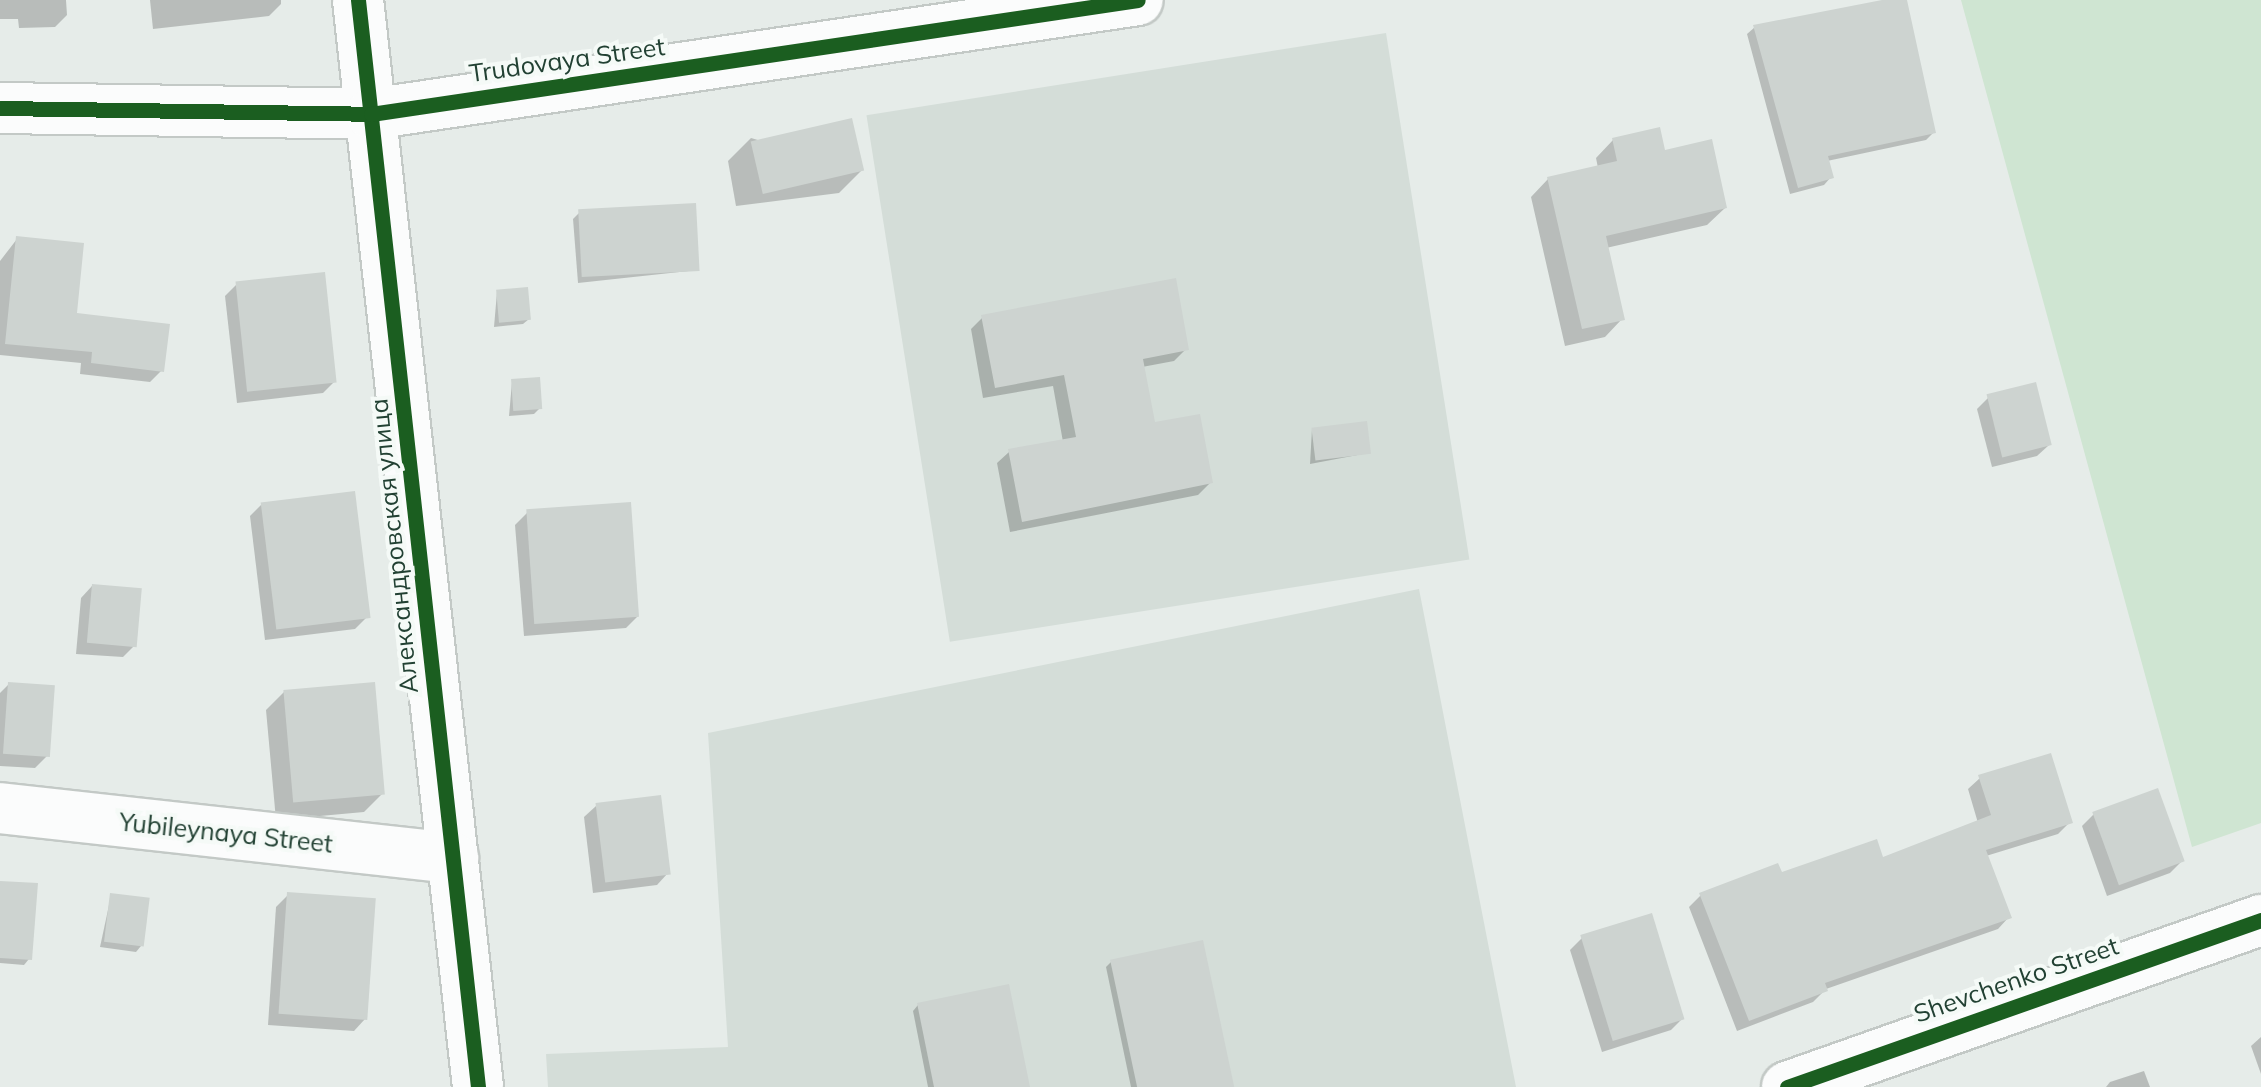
<!DOCTYPE html>
<html>
<head>
<meta charset="utf-8">
<style>
	body { margin:0 }
	#map { position:relative; width:2261px; height:1087px; overflow:hidden; background:#e6ece9; font-family:Mulish,sans-serif }
	div>[style] { position:absolute }
	.built>* { inset:0; background:#d4ddd8; transform-origin:0 0 }
	.green>* { inset:0; background:#cfe5d2 }
	.shadow>* { inset:0; background:#0003 }
	.building>* { inset:0; background:#cdd3d0; transform-origin:0 0 }
	.roads { filter:drop-shadow(2px 0 #c3c9c6) drop-shadow(-2px 0 #c3c9c6) drop-shadow(0 2px #c3c9c6) drop-shadow(0 -2px #c3c9c6) }
	.minor>* { height:50px; margin:-25px; padding:0 25px; transform-origin:25px; border-radius:25px; background:#fbfcfc }
	.cycleway>* { height:15px; margin:-7.5px; padding:0 7.5px; transform-origin:7.5px; border-radius:7.5px; background:#1b5e20 }
	span { translate:-50% -50%; white-space:nowrap; text-align:center; line-height:1.15; -webkit-text-stroke:8px #f5faf7; paint-order:stroke }
	.street-label { font-size:25px; color:#224133 }
</style>
</head>
<body>
<div id="map">
	<div class="built">
		<i style="left:1386px;top:33px;width:533px;height:526px;rotate:81deg"></i>
		<i style="clip-path:polygon(1419px 589px,1516px 1087px,548px 1087px,546px 1054px,728px 1047px,708px 733px)"></i>
	</div>
	<div class="green">
		<i style="clip-path:polygon(1961px 0,2261px 0,2261px 823px,2192px 847px)"></i>
	</div>
	<div class="shadow">
		<i style="clip-path:polygon(0 0,66px 0,67px 15px,55px 27px,19px 28px,18px 19px,0 19px)"></i>
		<i style="clip-path:polygon(150px 0,281px 0,281px 4px,269px 16px,153px 29px)"></i>
		<i style="clip-path:polygon(1905px 0,1933px 133px,1926px 140px,1827px 161px,1831px 177px,1824px 185px,1790px 194px,1747px 34px,1755px 27px)"></i>
		<i style="clip-path:polygon(751px 138px,862px 170px,839px 193px,736px 206px,728px 161px)"></i>
		<i style="clip-path:polygon(1613px 140px,1725px 208px,1707px 225px,1606px 248px,1622px 319px,1605px 337px,1565px 346px,1531px 197px,1548px 179px,1598px 168px,1596px 158px)"></i>
		<i style="clip-path:polygon(579px 213px,698px 270px,578px 283px,573px 219px)"></i>
		<i style="clip-path:polygon(17px 239px,75px 315px,162px 370px,150px 382px,80px 374px,81px 363px,0 355px,0 261px)"></i>
		<i style="clip-path:polygon(237px 284px,334px 382px,323px 393px,237px 403px,225px 296px)"></i>
		<i style="clip-path:polygon(497px 292px,529px 319px,523px 324px,494px 327px)"></i>
		<i style="clip-path:polygon(983px 317px,1186px 349px,1174px 361px,1142px 367px,1153px 425px,1210px 483px,1198px 495px,1010px 532px,997px 463px,1009px 452px,1063px 442px,1053px 386px,983px 398px,971px 329px)"></i>
		<i style="clip-path:polygon(512px 382px,540px 408px,534px 414px,509px 416px)"></i>
		<i style="clip-path:polygon(1989px 397px,2049px 445px,2037px 456px,1992px 467px,1977px 409px)"></i>
		<i style="clip-path:polygon(1312px 429px,1368px 453px,1310px 464px)"></i>
		<i style="clip-path:polygon(262px 504px,367px 617px,355px 629px,265px 640px,250px 516px)"></i>
		<i style="clip-path:polygon(527px 513px,638px 616px,626px 628px,524px 636px,515px 525px)"></i>
		<i style="clip-path:polygon(92px 586px,135px 645px,123px 657px,76px 654px,81px 598px)"></i>
		<i style="clip-path:polygon(9px 684px,47px 756px,35px 768px,0 766px,0 693px)"></i>
		<i style="clip-path:polygon(284px 692px,382px 794px,364px 812px,276px 820px,266px 710px)"></i>
		<i style="clip-path:polygon(1980px 778px,2070px 822px,2058px 834px,1986px 856px,2009px 917px,1998px 929px,1826px 989px,1813px 1002px,1737px 1031px,1689px 907px,1701px 895px,1780px 875px,1881px 860px,1978px 823px,1968px 789px)"></i>
		<i style="clip-path:polygon(596px 806px,668px 873px,657px 885px,593px 893px,584px 817px)"></i>
		<i style="clip-path:polygon(2094px 814px,2182px 861px,2170px 873px,2107px 896px,2082px 826px)"></i>
		<i style="clip-path:polygon(0 883px,29px 959px,24px 965px,0 963px)"></i>
		<i style="clip-path:polygon(288px 895px,365px 1019px,354px 1031px,268px 1025px,276px 907px)"></i>
		<i style="clip-path:polygon(111px 896px,141px 946px,136px 952px,100px 947px)"></i>
		<i style="clip-path:polygon(1582px 938px,1683px 1018px,1671px 1030px,1602px 1052px,1570px 950px)"></i>
		<i style="clip-path:polygon(1112px 961px,1231px 1087px,1131px 1087px,1106px 967px)"></i>
		<i style="clip-path:polygon(918px 1005px,1027px 1087px,928px 1087px,913px 1011px)"></i>
		<i style="clip-path:polygon(2261px 1037px,2261px 1074px,2251px 1046px)"></i>
		<i style="clip-path:polygon(2144px 1071px,2150px 1087px,2106px 1087px,2110px 1082px)"></i>
	</div>
	<div class="building">
		<i style="clip-path:polygon(1882px 0,1907px 0,1936px 133px,1828px 156px,1834px 178px,1798px 188px,1753px 25px)"></i>
		<i style="left:852px;top:118px;width:54px;height:104px;rotate:77deg"></i>
		<i style="clip-path:polygon(1660px 127px,1665px 150px,1712px 139px,1727px 208px,1606px 236px,1625px 320px,1582px 329px,1547px 177px,1617px 161px,1612px 138px)"></i>
		<i style="left:696px;top:203px;width:68px;height:118px;rotate:87deg"></i>
		<i style="clip-path:polygon(16px 236px,84px 243px,77px 313px,170px 324px,164px 372px,91px 363px,92px 352px,5px 344px)"></i>
		<i style="left:325px;top:272px;width:111px;height:90px;rotate:84deg"></i>
		<i style="clip-path:polygon(1176px 278px,1189px 350px,1143px 359px,1155px 422px,1200px 414px,1213px 483px,1022px 522px,1008px 449px,1076px 437px,1064px 375px,995px 388px,981px 315px)"></i>
		<i style="left:528px;top:287px;width:33px;height:32px;rotate:85deg"></i>
		<i style="left:540px;top:377px;width:32px;height:29px;rotate:86deg"></i>
		<i style="left:2036px;top:382px;width:65px;height:51px;rotate:76deg"></i>
		<i style="left:1367px;top:421px;width:33px;height:56px;rotate:83deg"></i>
		<i style="left:355px;top:491px;width:128px;height:95px;rotate:83deg"></i>
		<i style="left:631px;top:502px;width:115px;height:105px;rotate:86deg"></i>
		<i style="left:92px;top:584px;width:50px;height:59px;rotate:5deg"></i>
		<i style="left:8px;top:682px;width:47px;height:72px;rotate:4deg"></i>
		<i style="left:375px;top:682px;width:113px;height:92px;rotate:85deg"></i>
		<i style="clip-path:polygon(2051px 753px,2073px 823px,1986px 850px,2012px 918px,1825px 983px,1828px 991px,1749px 1021px,1699px 893px,1778px 863px,1782px 872px,1877px 839px,1883px 857px,1991px 815px,1978px 775px)"></i>
		<i style="left:2158px;top:788px;width:78px;height:70px;rotate:70deg"></i>
		<i style="left:661px;top:795px;width:80px;height:66px;rotate:83deg"></i>
		<i style="clip-path:polygon(0 881px,38px 883px,32px 960px,0 958px)"></i>
		<i style="left:287px;top:892px;width:89px;height:122px;rotate:4deg"></i>
		<i style="left:110px;top:893px;width:40px;height:49px;rotate:7deg"></i>
		<i style="left:1652px;top:913px;width:111px;height:75px;rotate:73deg"></i>
		<i style="left:1203px;top:940px;width:150px;height:95px;rotate:78deg"></i>
		<i style="clip-path:polygon(1009px 984px,1030px 1087px,934px 1087px,917px 1003px)"></i>
	</div>
	<div class="roads">
		<div class="minor">
			<i style="left:358px;top:0;width:1094px;rotate:83.7deg"></i>
			<i style="left:0;top:108px;width:371px;rotate:0.9deg"></i>
			<i style="left:371px;top:114px;width:775px;rotate:-8.45deg"></i>
			<i style="left:0;top:808px;width:456px;rotate:6.3deg"></i>
			<i style="left:1787px;top:1087px;width:503px;rotate:-19.41deg"></i>
		</div>
	</div>
	<div class="cycleway">
		<i style="left:358px;top:0;width:1094px;rotate:83.7deg"></i>
		<i style="left:0;top:108px;width:371px;rotate:0.9deg"></i>
		<i style="left:371px;top:114px;width:775px;rotate:-8.45deg"></i>
		<i style="left:1787px;top:1087px;width:503px;rotate:-19.41deg"></i>
	</div>
	<div class="street-label">
		<span style="left:567px;top:60px;rotate:-8deg">Trudovaya Street</span>
		<span style="left:394px;top:546px;rotate:-96deg">Александровская улица</span>
		<span style="left:226px;top:833px;rotate:6deg">Yubileynaya Street</span>
		<span style="left:2016px;top:980px;rotate:-19deg">Shevchenko Street</span>
	</div>
</div>
</body>
</html>
